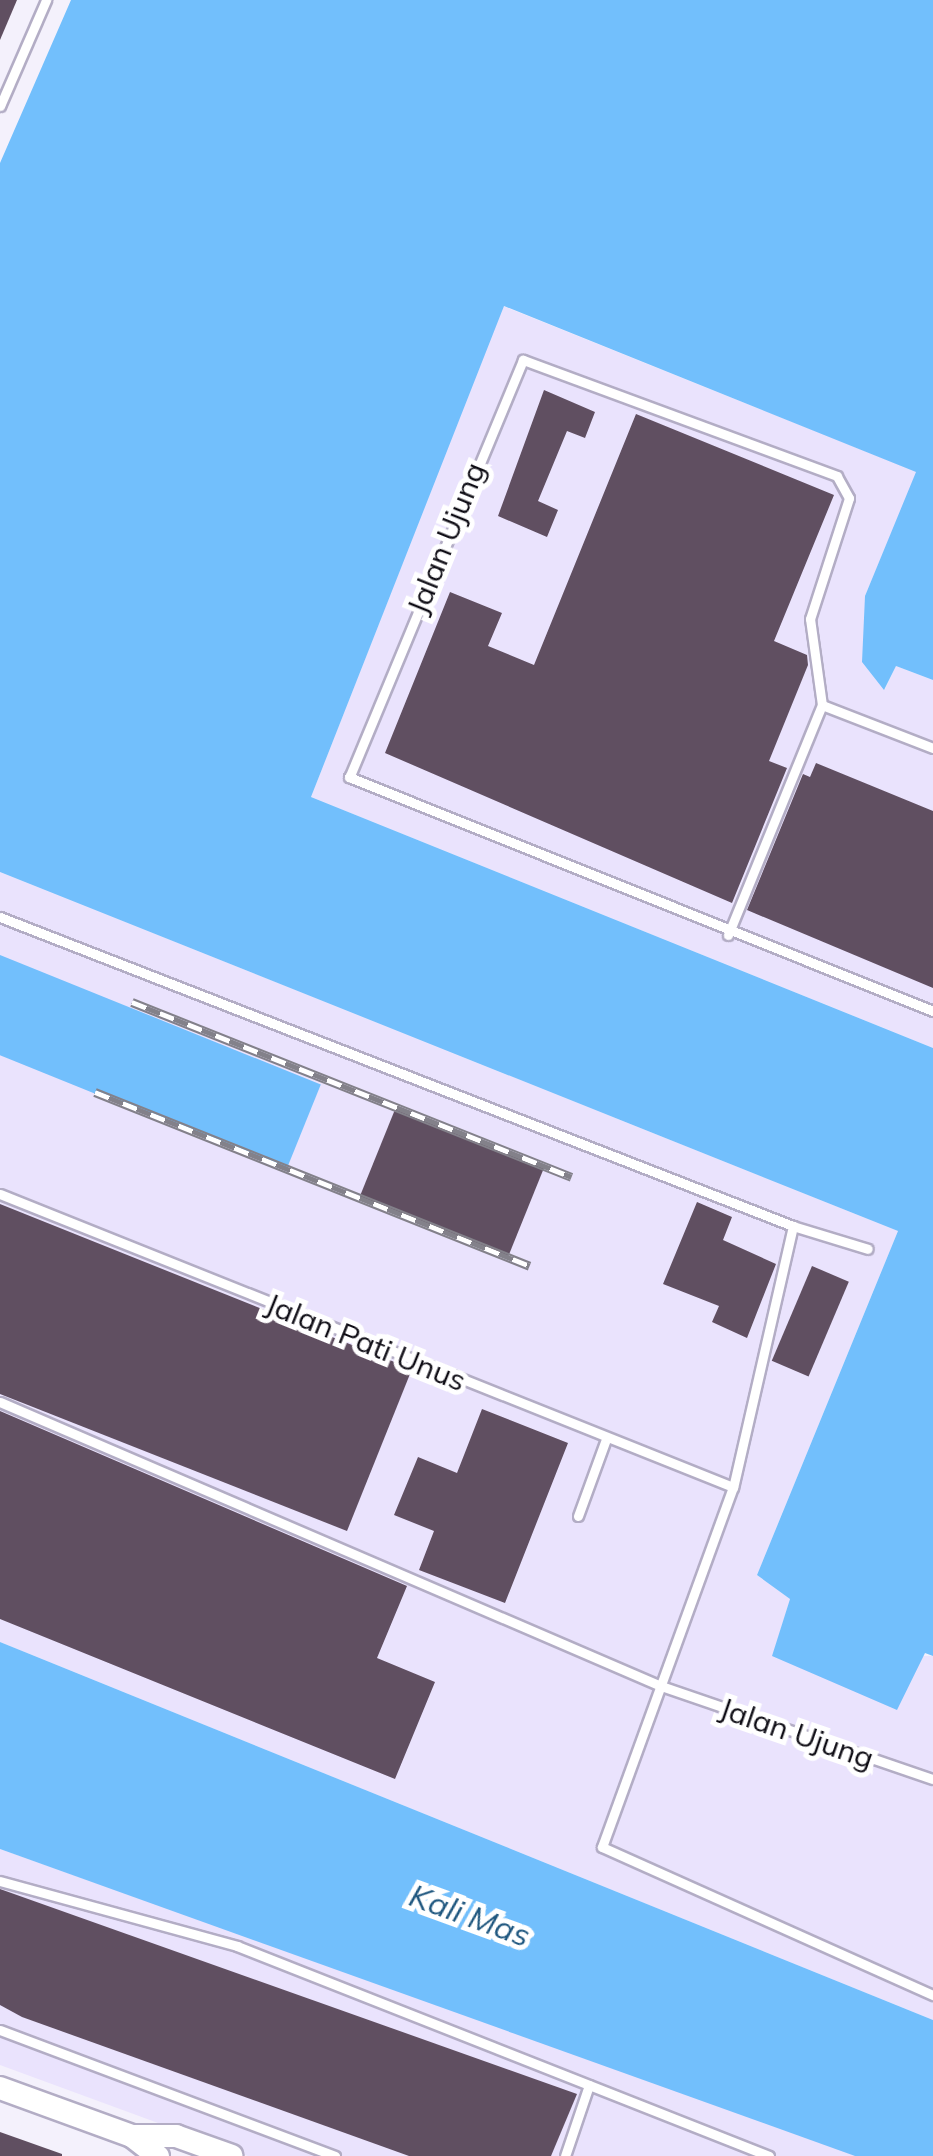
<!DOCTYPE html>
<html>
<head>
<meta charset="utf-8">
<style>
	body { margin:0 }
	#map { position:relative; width:933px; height:2156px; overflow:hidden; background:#f4f1fc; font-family:Mulish,sans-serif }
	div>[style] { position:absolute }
	.built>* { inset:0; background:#eae3fd }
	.water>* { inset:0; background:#72bffc; transform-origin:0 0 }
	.building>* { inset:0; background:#604f61; transform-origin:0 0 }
	.roads { filter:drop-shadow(2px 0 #b3adc5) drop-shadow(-2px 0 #b3adc5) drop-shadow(0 2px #b3adc5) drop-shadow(0 -2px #b3adc5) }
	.service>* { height:9px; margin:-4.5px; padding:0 4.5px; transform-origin:4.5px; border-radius:4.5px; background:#fff }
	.tertiary>* { height:22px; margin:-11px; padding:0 11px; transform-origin:11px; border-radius:11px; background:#fff }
	.rail>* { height:9px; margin-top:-4.5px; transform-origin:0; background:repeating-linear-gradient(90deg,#fff 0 15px,#83818a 0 30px); box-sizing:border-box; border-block:2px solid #83818a }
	span { translate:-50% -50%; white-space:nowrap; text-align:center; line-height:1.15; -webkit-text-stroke:10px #fff; paint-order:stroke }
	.street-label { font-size:30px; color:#0e0c14 }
	.water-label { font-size:32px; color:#1f577f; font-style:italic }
</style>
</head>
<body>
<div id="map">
	<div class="built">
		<i style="clip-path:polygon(503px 306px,917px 472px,865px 596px,885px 689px,896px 666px,933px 680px,933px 1048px,311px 797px)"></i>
		<i style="clip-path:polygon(0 872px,898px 1231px,757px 1575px,790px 1599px,773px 1655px,933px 1656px,933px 2020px,0 1642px)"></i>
		<i style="clip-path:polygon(0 1849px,795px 2131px,855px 2156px,248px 2156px,0 2065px)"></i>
	</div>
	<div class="water">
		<i style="clip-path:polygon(71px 0,933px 0,933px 680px,896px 666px,884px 690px,862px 662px,865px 596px,916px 472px,504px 306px,311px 797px,933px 1048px,933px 1656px,925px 1653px,897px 1710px,772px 1656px,790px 1599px,757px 1575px,898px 1231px,0 872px,0 163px)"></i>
		<i style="left:0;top:955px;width:346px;height:93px;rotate:22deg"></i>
		<i style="clip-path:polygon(0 1642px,933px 2020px,933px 2156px,855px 2156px,0 1849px)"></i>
	</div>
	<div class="building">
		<i style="clip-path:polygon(0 0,17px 0,0 40px)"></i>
		<i style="clip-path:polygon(544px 390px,595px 412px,585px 438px,567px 431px,538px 501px,558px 510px,547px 537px,498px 516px)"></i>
		<i style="clip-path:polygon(636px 414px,834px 495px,774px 641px,807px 655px,808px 665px,769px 761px,787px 768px,732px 903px,385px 753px,450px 592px,502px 613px,488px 646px,534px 665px)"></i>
		<i style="clip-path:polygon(816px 763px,933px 811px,933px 988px,747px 910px,803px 774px,810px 777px)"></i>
		<i style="left:396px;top:1107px;width:160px;height:98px;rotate:22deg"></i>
		<i style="clip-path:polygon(697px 1202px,732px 1217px,723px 1240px,776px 1264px,747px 1338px,712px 1322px,719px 1306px,663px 1284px)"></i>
		<i style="clip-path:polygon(0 1204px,412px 1369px,347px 1531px,0 1394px)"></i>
		<i style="left:812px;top:1266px;width:40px;height:103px;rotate:23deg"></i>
		<i style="clip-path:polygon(482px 1409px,568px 1443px,505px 1603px,419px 1570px,434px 1531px,394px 1515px,418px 1457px,457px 1473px)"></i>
		<i style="clip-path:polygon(0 1411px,407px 1586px,377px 1658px,435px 1682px,395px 1779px,0 1619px)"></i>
		<i style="clip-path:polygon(0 1889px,577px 2094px,551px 2156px,409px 2156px,22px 2017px,0 2005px)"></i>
		<i style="clip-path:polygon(0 2132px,62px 2154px,62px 2156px,0 2156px)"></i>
	</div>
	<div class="roads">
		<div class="service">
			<i style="left:0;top:106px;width:116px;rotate:-66.5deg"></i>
			<i style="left:933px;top:748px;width:119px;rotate:-158.8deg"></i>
			<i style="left:822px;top:705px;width:87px;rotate:-97.9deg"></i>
			<i style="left:810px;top:619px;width:127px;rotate:-72.1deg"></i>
			<i style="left:849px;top:498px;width:25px;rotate:-119deg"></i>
			<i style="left:837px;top:476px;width:335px;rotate:-159.7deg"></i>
			<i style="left:523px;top:360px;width:452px;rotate:112.6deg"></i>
			<i style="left:349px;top:777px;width:629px;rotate:21.84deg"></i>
			<i style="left:0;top:917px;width:851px;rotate:21.29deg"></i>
			<i style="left:793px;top:1226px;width:268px;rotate:102.9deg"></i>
			<i style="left:733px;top:1487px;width:383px;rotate:110deg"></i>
			<i style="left:602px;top:1847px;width:363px;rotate:24.1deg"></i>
			<i style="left:728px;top:935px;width:248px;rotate:-67.8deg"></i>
			<i style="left:0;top:1194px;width:789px;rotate:21.79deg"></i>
			<i style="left:793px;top:1226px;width:78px;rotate:17deg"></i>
			<i style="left:0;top:1402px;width:719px;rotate:23.25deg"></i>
			<i style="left:661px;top:1686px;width:287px;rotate:18.9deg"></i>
			<i style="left:578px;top:1516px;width:82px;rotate:-70deg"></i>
			<i style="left:0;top:1881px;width:246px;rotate:15.3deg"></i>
			<i style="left:237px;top:1946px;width:572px;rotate:21.54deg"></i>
			<i style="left:0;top:2030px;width:358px;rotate:20.6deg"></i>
			<i style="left:565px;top:2156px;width:75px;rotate:-71.3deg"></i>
		</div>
		<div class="tertiary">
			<i style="left:0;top:2088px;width:140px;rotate:20deg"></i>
			<i style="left:132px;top:2136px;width:33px;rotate:38deg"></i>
			<i style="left:132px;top:2136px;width:44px"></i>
			<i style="left:176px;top:2136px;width:59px;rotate:19.7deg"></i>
		</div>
	</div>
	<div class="rail">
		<i style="left:132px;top:1002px;width:473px;rotate:21.7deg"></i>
		<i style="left:95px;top:1092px;width:468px;rotate:21.8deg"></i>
	</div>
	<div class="street-label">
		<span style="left:446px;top:538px;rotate:-68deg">Jalan Ujung</span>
		<span style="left:366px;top:1342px;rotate:22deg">Jalan Pati Unus</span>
		<span style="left:797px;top:1733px;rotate:19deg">Jalan Ujung</span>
	</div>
	<div class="water-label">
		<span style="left:470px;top:1915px;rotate:20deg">Kali Mas</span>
	</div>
</div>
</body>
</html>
